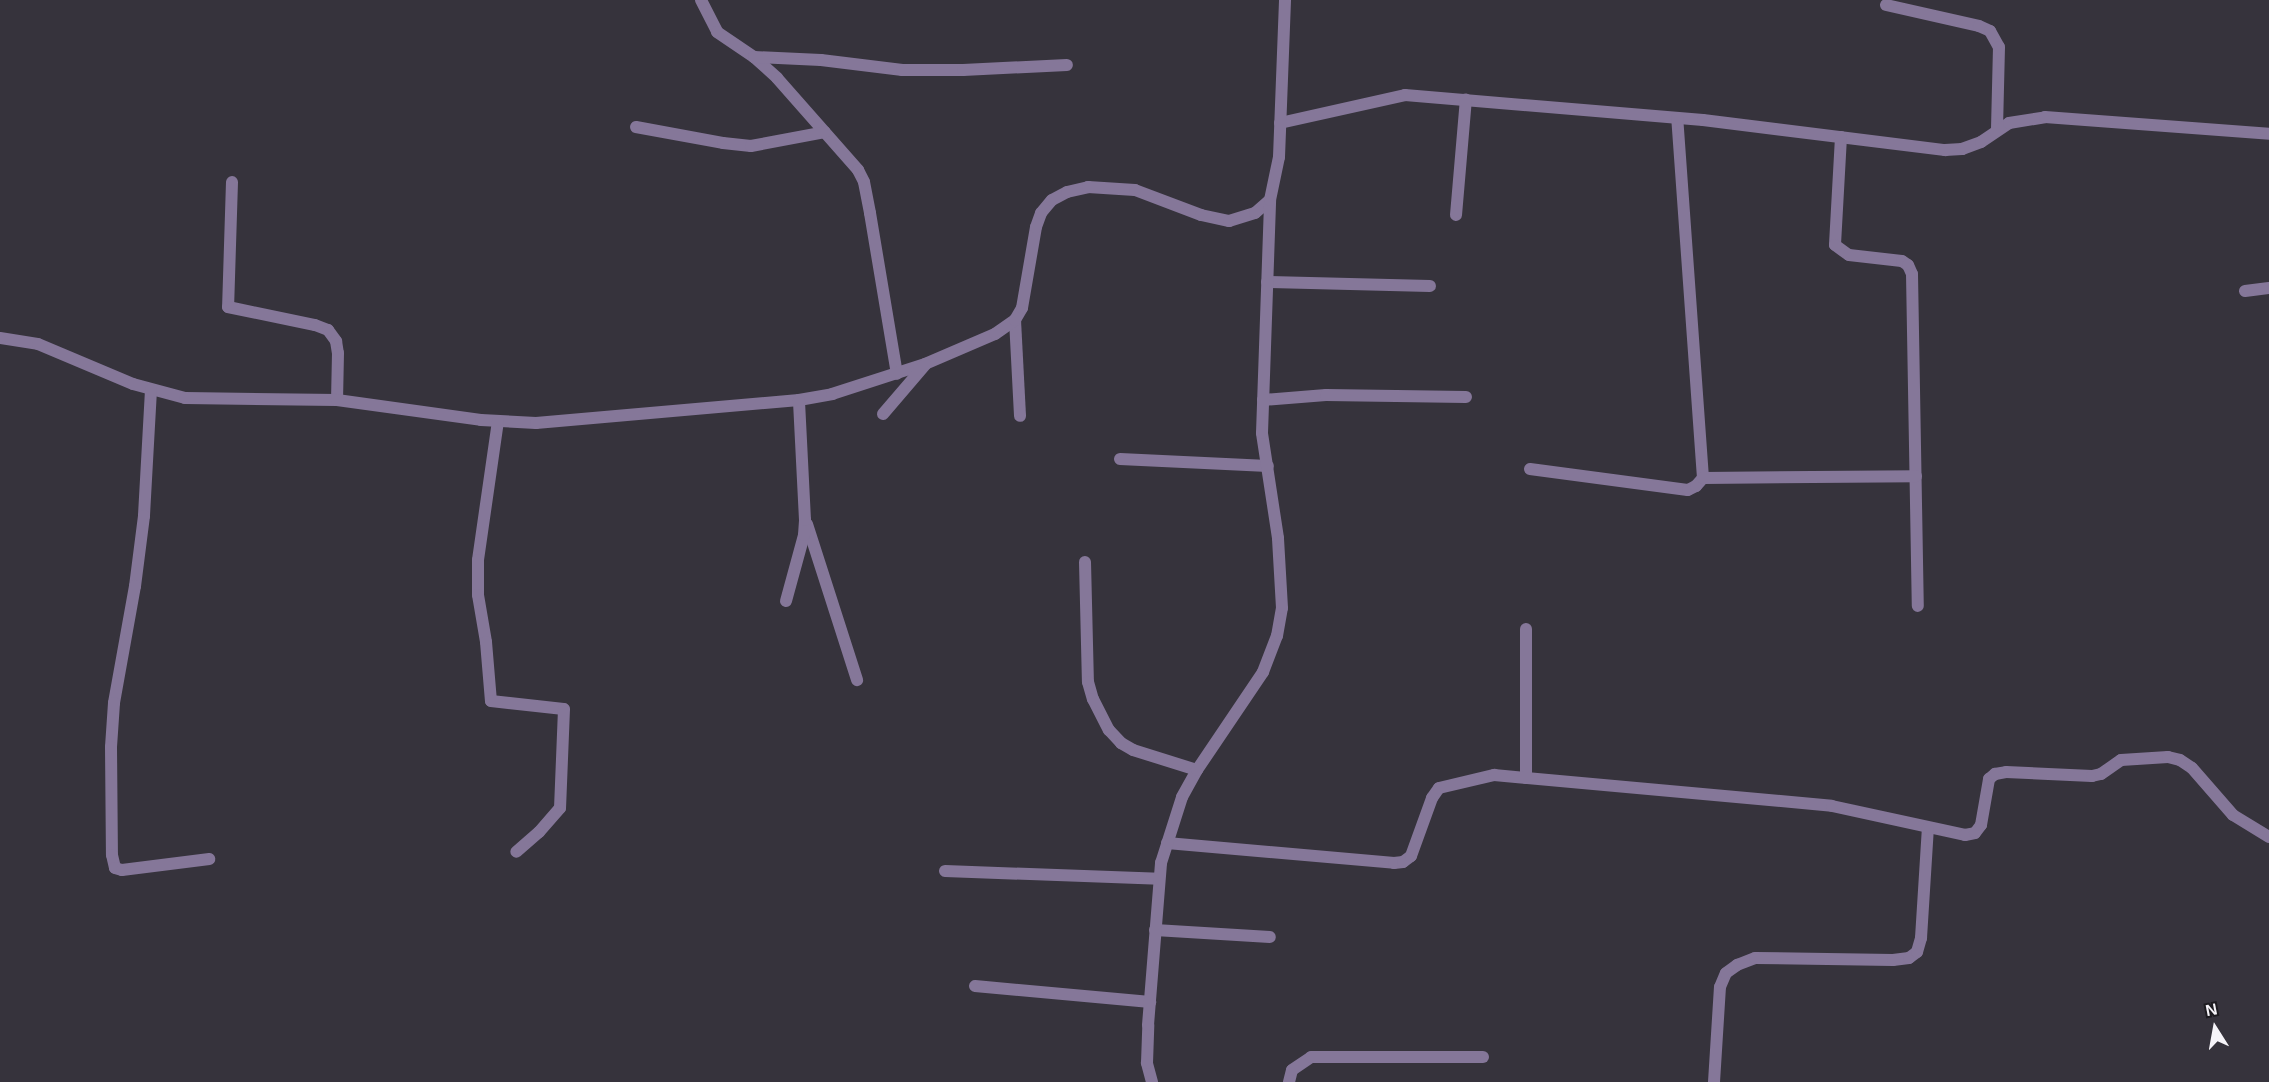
<!DOCTYPE html>
<html>
<head>
<meta charset="utf-8">
<style>
	body { margin:0 }
	#map { position:relative; width:2269px; height:1082px; overflow:hidden; background:#36333c; font-family:Arial,sans-serif }
	div>[style] { position:absolute }
	.street>* { height:12px; margin:-6px; padding:0 6px; transform-origin:6px; border-radius:6px; background:#857799 }
	span { translate:-50% -50%; white-space:nowrap; text-align:center; line-height:1.15; -webkit-text-stroke:6px #1d1b20; paint-order:stroke }
	.north { position:absolute; left:2185px; top:998px; width:60px; height:60px; -webkit-text-stroke:4px #1d1b20; paint-order:stroke; rotate:349deg; font-size:16px; font-weight:700; line-height:24px; text-align:center; color:#f6f4f9 }
	.north::after { content:''; display:block; margin:auto; width:21px; height:27px; background:#f6f4f9; clip-path:polygon(50% 0,100% 100%,50% 72%,0 100%) }
</style>
</head>
<body>
<div id="map">
	<div class="street">
		<i style="left:701px;top:0;width:36px;rotate:63deg"></i>
		<i style="left:717px;top:32px;width:45px;rotate:34deg"></i>
		<i style="left:754px;top:57px;width:31px;rotate:42deg"></i>
		<i style="left:777px;top:78px;width:123px;rotate:48.6deg"></i>
		<i style="left:858px;top:170px;width:13px;rotate:63deg"></i>
		<i style="left:864px;top:182px;width:32px;rotate:79deg"></i>
		<i style="left:870px;top:213px;width:163px;rotate:80.5deg"></i>
		<i style="left:1886px;top:5px;width:95px;rotate:12.7deg"></i>
		<i style="left:1979px;top:26px;width:12px;rotate:24deg"></i>
		<i style="left:1990px;top:31px;width:18px;rotate:61deg"></i>
		<i style="left:1999px;top:47px;width:82px;rotate:91.4deg"></i>
		<i style="left:754px;top:57px;width:67px;rotate:2.6deg"></i>
		<i style="left:821px;top:60px;width:82px;rotate:7deg"></i>
		<i style="left:902px;top:70px;width:61px"></i>
		<i style="left:963px;top:70px;width:104px;rotate:-2.8deg"></i>
		<i style="left:1280px;top:123px;width:128px;rotate:-12.6deg"></i>
		<i style="left:1405px;top:95px;width:299px;rotate:4.8deg"></i>
		<i style="left:1703px;top:120px;width:244px;rotate:7.1deg"></i>
		<i style="left:1945px;top:150px;width:17px;rotate:-3deg"></i>
		<i style="left:1962px;top:149px;width:20px;rotate:-20deg"></i>
		<i style="left:1981px;top:142px;width:34px;rotate:-34deg"></i>
		<i style="left:2009px;top:123px;width:36px;rotate:-9deg"></i>
		<i style="left:2045px;top:117px;width:225px;rotate:4.3deg"></i>
		<i style="left:636px;top:127px;width:88px;rotate:10.4deg"></i>
		<i style="left:723px;top:143px;width:28px;rotate:6deg"></i>
		<i style="left:751px;top:146px;width:75px;rotate:-10.7deg"></i>
		<i style="left:1841px;top:137px;width:108px;rotate:93.2deg"></i>
		<i style="left:1835px;top:245px;width:17px;rotate:36deg"></i>
		<i style="left:1849px;top:255px;width:53px;rotate:6.5deg"></i>
		<i style="left:1902px;top:261px;width:7px;rotate:34deg"></i>
		<i style="left:1908px;top:265px;width:10px;rotate:66deg"></i>
		<i style="left:1912px;top:274px;width:332px;rotate:89deg"></i>
		<i style="left:232px;top:182px;width:125px;rotate:91.8deg"></i>
		<i style="left:228px;top:307px;width:89px;rotate:11.7deg"></i>
		<i style="left:315px;top:325px;width:14px;rotate:21deg"></i>
		<i style="left:328px;top:330px;width:14px;rotate:54deg"></i>
		<i style="left:336px;top:341px;width:12px;rotate:81deg"></i>
		<i style="left:338px;top:353px;width:47px;rotate:91.2deg"></i>
		<i style="left:1456px;top:215px;width:116px;rotate:-85.1deg"></i>
		<i style="left:1267px;top:282px;width:163px;rotate:1.4deg"></i>
		<i style="left:2245px;top:291px;width:24px;rotate:-7deg"></i>
		<i style="left:1015px;top:320px;width:96px;rotate:87deg"></i>
		<i style="left:0;top:338px;width:38px;rotate:9deg"></i>
		<i style="left:38px;top:344px;width:103px;rotate:22.8deg"></i>
		<i style="left:133px;top:384px;width:54px;rotate:15.1deg"></i>
		<i style="left:185px;top:398px;width:152px;rotate:0.8deg"></i>
		<i style="left:337px;top:400px;width:145px;rotate:7.9deg"></i>
		<i style="left:481px;top:420px;width:55px;rotate:3.1deg"></i>
		<i style="left:536px;top:423px;width:264px;rotate:-5deg"></i>
		<i style="left:799px;top:400px;width:34px;rotate:-10deg"></i>
		<i style="left:832px;top:394px;width:98px;rotate:-17.9deg"></i>
		<i style="left:925px;top:364px;width:76px;rotate:-23.2deg"></i>
		<i style="left:995px;top:334px;width:24px;rotate:-35deg"></i>
		<i style="left:1015px;top:320px;width:14px;rotate:-60deg"></i>
		<i style="left:1022px;top:308px;width:82px;rotate:-80.2deg"></i>
		<i style="left:1036px;top:227px;width:15px;rotate:-70deg"></i>
		<i style="left:1041px;top:213px;width:17px;rotate:-50deg"></i>
		<i style="left:1052px;top:200px;width:17px;rotate:-28deg"></i>
		<i style="left:1067px;top:192px;width:22px;rotate:-13deg"></i>
		<i style="left:1088px;top:187px;width:47px;rotate:3.7deg"></i>
		<i style="left:1135px;top:190px;width:71px;rotate:20.7deg"></i>
		<i style="left:1201px;top:215px;width:29px;rotate:12deg"></i>
		<i style="left:1229px;top:221px;width:27px;rotate:-17deg"></i>
		<i style="left:1255px;top:213px;width:20px;rotate:-41deg"></i>
		<i style="left:151px;top:390px;width:126px;rotate:93.2deg"></i>
		<i style="left:144px;top:516px;width:71px;rotate:97.3deg"></i>
		<i style="left:135px;top:586px;width:119px;rotate:100.2deg"></i>
		<i style="left:114px;top:703px;width:44px;rotate:93.9deg"></i>
		<i style="left:111px;top:747px;width:108px;rotate:89.5deg"></i>
		<i style="left:112px;top:855px;width:13px;rotate:77deg"></i>
		<i style="left:115px;top:868px;width:7px;rotate:16deg"></i>
		<i style="left:122px;top:870px;width:88px;rotate:-7.2deg"></i>
		<i style="left:1263px;top:400px;width:63px;rotate:-4.5deg"></i>
		<i style="left:1326px;top:395px;width:140px;rotate:0.8deg"></i>
		<i style="left:883px;top:414px;width:65px;rotate:-49.4deg"></i>
		<i style="left:498px;top:421px;width:140px;rotate:98.2deg"></i>
		<i style="left:478px;top:560px;width:35px;rotate:90deg"></i>
		<i style="left:478px;top:595px;width:48px;rotate:80.3deg"></i>
		<i style="left:486px;top:642px;width:59px;rotate:85.2deg"></i>
		<i style="left:491px;top:701px;width:73px;rotate:6.3deg"></i>
		<i style="left:564px;top:709px;width:99px;rotate:92.3deg"></i>
		<i style="left:560px;top:808px;width:32px;rotate:131deg"></i>
		<i style="left:539px;top:832px;width:30px;rotate:139deg"></i>
		<i style="left:1120px;top:459px;width:148px;rotate:2.7deg"></i>
		<i style="left:1530px;top:469px;width:159px;rotate:7.6deg"></i>
		<i style="left:1688px;top:490px;width:9px;rotate:-27deg"></i>
		<i style="left:1696px;top:486px;width:11px;rotate:-49deg"></i>
		<i style="left:1703px;top:478px;width:361px;rotate:-94.1deg"></i>
		<i style="left:1703px;top:478px;width:213px;rotate:-0.5deg"></i>
		<i style="left:807px;top:524px;width:164px;rotate:72.2deg"></i>
		<i style="left:1085px;top:562px;width:120px;rotate:88.6deg"></i>
		<i style="left:1088px;top:682px;width:18px;rotate:74deg"></i>
		<i style="left:1093px;top:699px;width:35px;rotate:63deg"></i>
		<i style="left:1109px;top:730px;width:18px;rotate:47deg"></i>
		<i style="left:1121px;top:743px;width:14px;rotate:30deg"></i>
		<i style="left:1133px;top:750px;width:67px;rotate:17.4deg"></i>
		<i style="left:786px;top:601px;width:68px;rotate:-74.7deg"></i>
		<i style="left:804px;top:535px;width:15px;rotate:-86deg"></i>
		<i style="left:805px;top:520px;width:120px;rotate:-92.9deg"></i>
		<i style="left:1526px;top:629px;width:149px;rotate:90deg"></i>
		<i style="left:1167px;top:843px;width:228px;rotate:5deg"></i>
		<i style="left:1394px;top:863px;width:9px;rotate:-6deg"></i>
		<i style="left:1403px;top:862px;width:10px;rotate:-37deg"></i>
		<i style="left:1411px;top:856px;width:62px;rotate:-70.1deg"></i>
		<i style="left:1432px;top:798px;width:12px;rotate:-55deg"></i>
		<i style="left:1439px;top:788px;width:57px;rotate:-13.3deg"></i>
		<i style="left:1494px;top:775px;width:339px;rotate:5.2deg"></i>
		<i style="left:1832px;top:806px;width:136px;rotate:12.3deg"></i>
		<i style="left:1965px;top:835px;width:10px;rotate:-11deg"></i>
		<i style="left:1975px;top:833px;width:10px;rotate:-53deg"></i>
		<i style="left:1981px;top:825px;width:47px;rotate:-80.1deg"></i>
		<i style="left:1989px;top:779px;width:8px;rotate:-40deg"></i>
		<i style="left:1995px;top:774px;width:11px;rotate:-10deg"></i>
		<i style="left:2006px;top:772px;width:86px;rotate:2.7deg"></i>
		<i style="left:2092px;top:776px;width:9px;rotate:-13deg"></i>
		<i style="left:2101px;top:774px;width:24px;rotate:-35deg"></i>
		<i style="left:2121px;top:760px;width:47px;rotate:-3.7deg"></i>
		<i style="left:2168px;top:757px;width:12px;rotate:14deg"></i>
		<i style="left:2180px;top:760px;width:14px;rotate:34deg"></i>
		<i style="left:2192px;top:768px;width:62px;rotate:48.9deg"></i>
		<i style="left:2233px;top:815px;width:42px;rotate:31.4deg"></i>
		<i style="left:945px;top:871px;width:214px;rotate:2.1deg"></i>
		<i style="left:1155px;top:930px;width:115px;rotate:3.5deg"></i>
		<i style="left:975px;top:986px;width:176px;rotate:5.2deg"></i>
		<i style="left:1152px;top:1082px;width:20px;rotate:-105deg"></i>
		<i style="left:1147px;top:1063px;width:38px;rotate:-88deg"></i>
		<i style="left:1148px;top:1025px;width:163px;rotate:-85.4deg"></i>
		<i style="left:1161px;top:863px;width:69px;rotate:-72.3deg"></i>
		<i style="left:1182px;top:797px;width:31px;rotate:-61deg"></i>
		<i style="left:1197px;top:770px;width:118px;rotate:-56deg"></i>
		<i style="left:1263px;top:672px;width:39px;rotate:-69deg"></i>
		<i style="left:1277px;top:636px;width:28px;rotate:-80deg"></i>
		<i style="left:1282px;top:608px;width:70px;rotate:-93.3deg"></i>
		<i style="left:1278px;top:538px;width:106px;rotate:-98.7deg"></i>
		<i style="left:1262px;top:433px;width:233px;rotate:-88deg"></i>
		<i style="left:1270px;top:200px;width:44px;rotate:-78.2deg"></i>
		<i style="left:1279px;top:157px;width:157px;rotate:-87.8deg"></i>
		<i style="left:1289px;top:1082px;width:12px;rotate:-76deg"></i>
		<i style="left:1292px;top:1070px;width:23px;rotate:-34deg"></i>
		<i style="left:1311px;top:1057px;width:172px"></i>
		<i style="left:1714px;top:1082px;width:95px;rotate:-86.4deg"></i>
		<i style="left:1720px;top:987px;width:15px;rotate:-67deg"></i>
		<i style="left:1726px;top:973px;width:14px;rotate:-36deg"></i>
		<i style="left:1737px;top:965px;width:19px;rotate:-21deg"></i>
		<i style="left:1755px;top:958px;width:138px;rotate:0.8deg"></i>
		<i style="left:1893px;top:960px;width:16px;rotate:-7deg"></i>
		<i style="left:1909px;top:958px;width:10px;rotate:-37deg"></i>
		<i style="left:1917px;top:952px;width:15px;rotate:-74deg"></i>
		<i style="left:1921px;top:938px;width:110px;rotate:-86.4deg"></i>
	</div>
	<div class="north">N</div>
</div>
</body>
</html>
